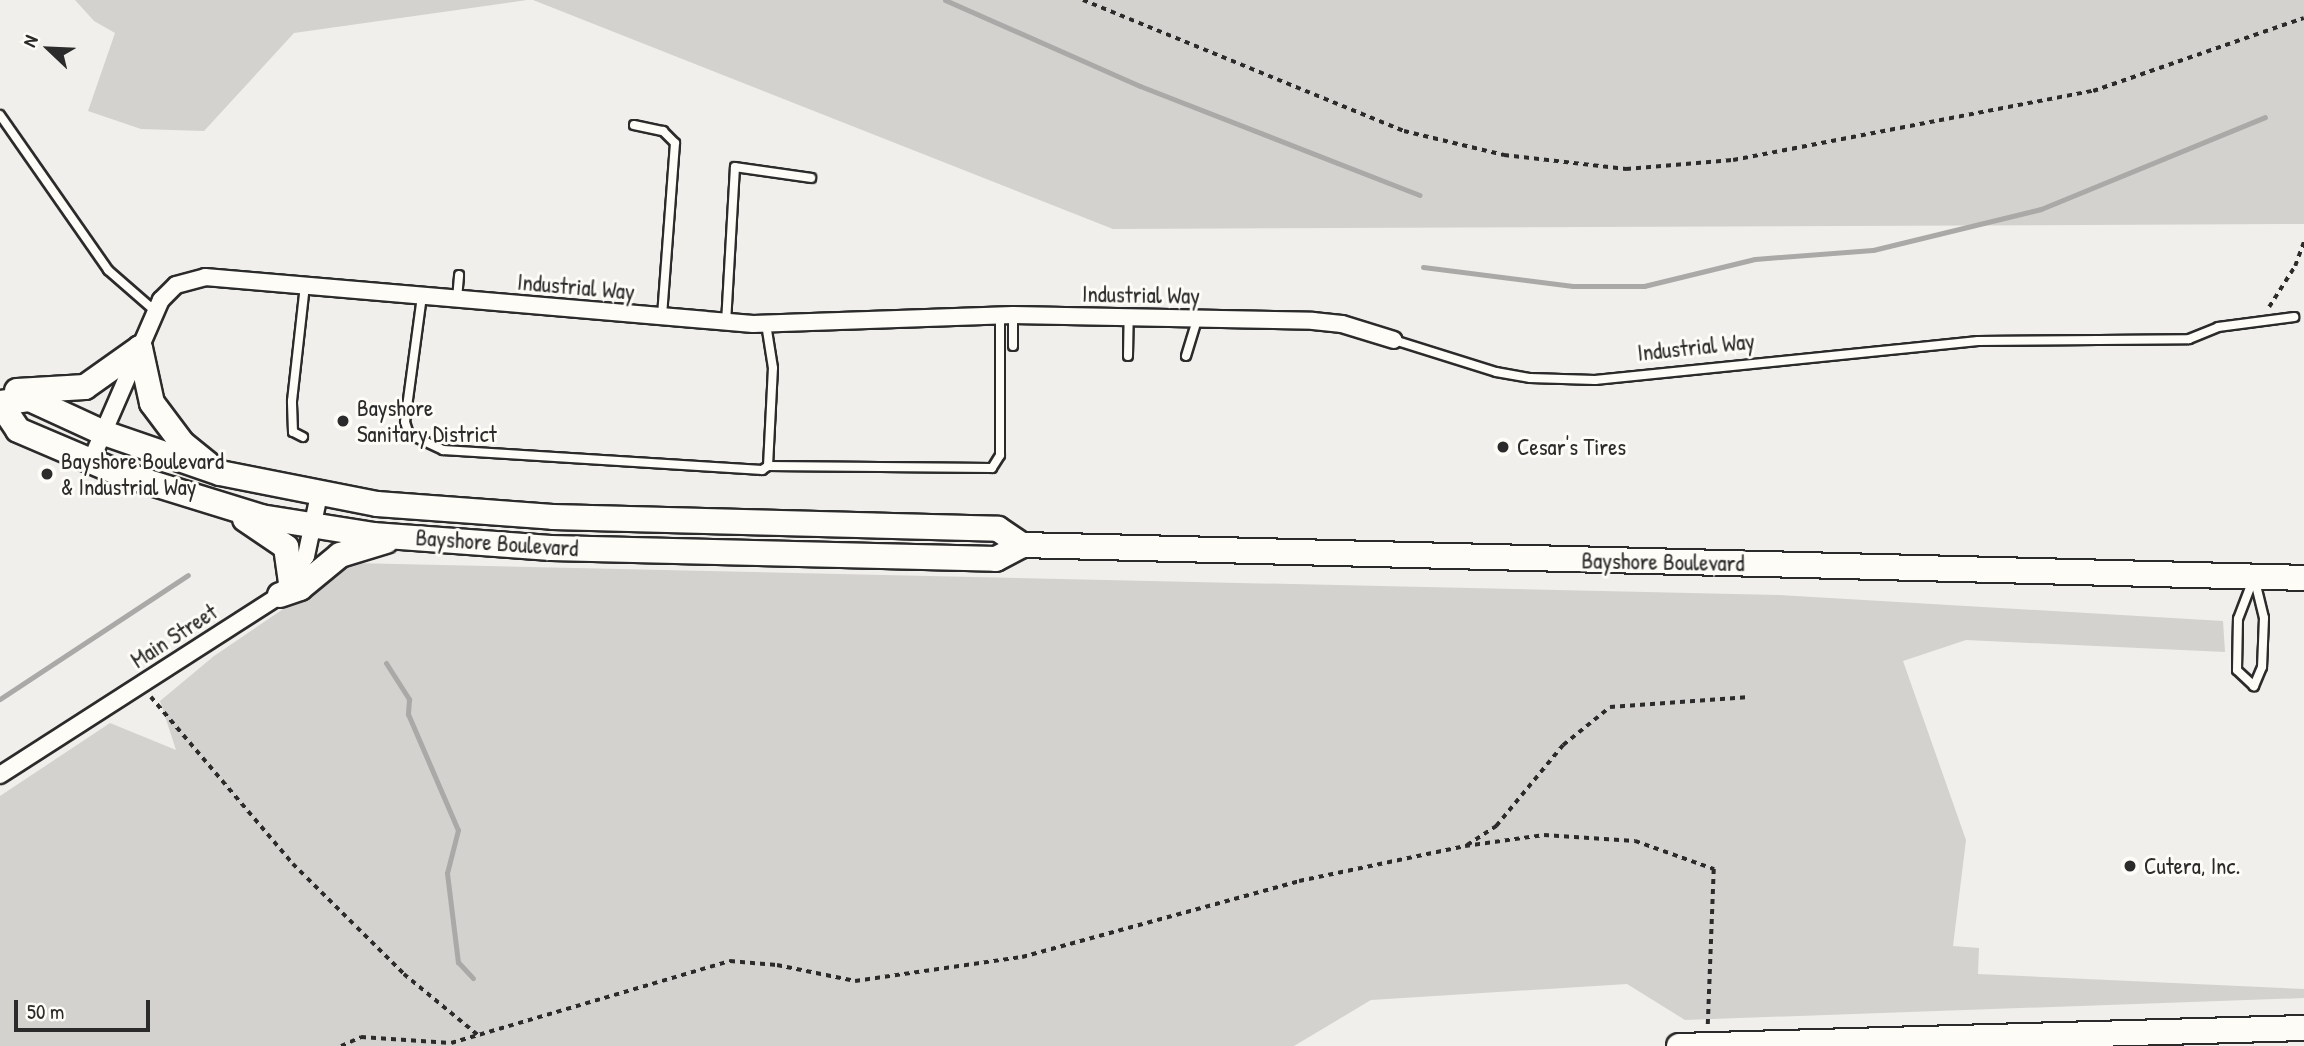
<!DOCTYPE html>
<html>
<head>
<meta charset="utf-8">
<style>
	body { margin:0 }
	#map { position:relative; width:2304px; height:1046px; overflow:hidden; background:#f0efeb; font-family:"Patrick Hand",sans-serif }
	div>[style] { position:absolute }
	.green>* { inset:0; background:#d3d2cf }
	.stream>* { height:5px; margin:-2.5px; padding:0 2.5px; transform-origin:2.5px; border-radius:2.5px; background:#aaa9a7 }
	.path>* { height:3.5px; margin-top:-1.75px; transform-origin:0; background:repeating-linear-gradient(90deg,#2b2b2b 0 5px,transparent 0 10px) }
	.roads { filter:drop-shadow(2px 0 #2b2b2b) drop-shadow(-2px 0 #2b2b2b) drop-shadow(0 2px #2b2b2b) drop-shadow(0 -2px #2b2b2b) }
	.lane>* { height:8px; margin:-4px; padding:0 4px; transform-origin:4px; border-radius:4px; background:#fdfcf7 }
	.street>* { height:16px; margin:-8px; padding:0 8px; transform-origin:8px; border-radius:8px; background:#fdfcf7 }
	.primary>* { height:24px; margin:-12px; padding:0 12px; transform-origin:12px; border-radius:12px; background:#fdfcf7 }
	.dots>* { width:19px; height:19px; translate:-50% -50%; box-sizing:border-box; border:4px solid #fdfcf7; border-radius:50% }
	span { translate:-50% -50%; white-space:nowrap; text-align:center; line-height:1.15; -webkit-text-stroke:6px #fdfcf7; paint-order:stroke }
	.street-label { font-size:23px; color:#2b2b2b }
	.poi-label { font-size:23px; color:#2b2b2b }
	.left { translate:0 -50%; text-align:left }
	.north { position:absolute; left:14px; top:14px; width:70px; height:70px; -webkit-text-stroke:5px #fdfcf7; paint-order:stroke; rotate:293deg; font-size:19px; font-weight:700; line-height:28px; text-align:center; color:#2b2b2b }
	.north::after { content:''; display:block; margin:auto; width:24px; height:32px; background:#2b2b2b; clip-path:polygon(50% 0,100% 100%,50% 72%,0 100%) }
	.scale { position:absolute; left:14px; top:1000px; width:136px; height:32px; box-sizing:border-box; border:4px solid #2b2b2b; border-top:0; padding-left:9px; font-size:21px; line-height:24px; white-space:nowrap; color:#2b2b2b; -webkit-text-stroke:5px #fdfcf7; paint-order:stroke }
</style>
</head>
<body>
<div id="map">
	<div class="green">
		<i style="clip-path:polygon(75px 0,527px 0,294px 33px,204px 131px,141px 129px,88px 111px,115px 33px,94px 21px)"></i>
		<i style="clip-path:polygon(533px 0,2304px 0,2304px 224px,1113px 229px)"></i>
		<i style="clip-path:polygon(351px 563px,1779px 595px,2223px 621px,2225px 652px,1966px 640px,1903px 661px,1966px 840px,1953px 946px,1979px 948px,1978px 974px,2304px 989px,2304px 998px,1685px 1020px,1627px 984px,1371px 1000px,1294px 1046px,0 1046px,0 796px,110px 723px,176px 750px,160px 701px,214px 656px)"></i>
	</div>
	<div class="stream">
		<i style="left:945px;top:0;width:213px;rotate:23.8deg"></i>
		<i style="left:1140px;top:86px;width:300px;rotate:21.3deg"></i>
		<i style="left:1423px;top:267px;width:151px;rotate:7.2deg"></i>
		<i style="left:1573px;top:286px;width:71px"></i>
		<i style="left:1644px;top:286px;width:114px;rotate:-13.7deg"></i>
		<i style="left:1755px;top:259px;width:118px;rotate:-4.4deg"></i>
		<i style="left:1873px;top:250px;width:173px;rotate:-13.7deg"></i>
		<i style="left:2041px;top:209px;width:242px;rotate:-22.3deg"></i>
		<i style="left:386px;top:663px;width:43px;rotate:57.4deg"></i>
		<i style="left:409px;top:699px;width:15px;rotate:94deg"></i>
		<i style="left:408px;top:714px;width:126px;rotate:66.7deg"></i>
		<i style="left:458px;top:830px;width:44px;rotate:104.3deg"></i>
		<i style="left:447px;top:873px;width:90px;rotate:83deg"></i>
		<i style="left:458px;top:962px;width:22px;rotate:47deg"></i>
		<i style="left:0;top:699px;width:225px;rotate:-33.4deg"></i>
	</div>
	<div class="path">
		<i style="left:1083px;top:0;width:347px;rotate:22.2deg"></i>
		<i style="left:1404px;top:131px;width:103px;rotate:13.5deg"></i>
		<i style="left:1504px;top:155px;width:123px;rotate:6.5deg"></i>
		<i style="left:1626px;top:169px;width:107px;rotate:-4.8deg"></i>
		<i style="left:1733px;top:160px;width:367px;rotate:-10.9deg"></i>
		<i style="left:2093px;top:91px;width:223px;rotate:-19.1deg"></i>
		<i style="left:2269px;top:307px;width:49px;rotate:-57.6deg"></i>
		<i style="left:2295px;top:266px;width:27px;rotate:-70deg"></i>
		<i style="left:151px;top:697px;width:219px;rotate:49.6deg"></i>
		<i style="left:293px;top:864px;width:156px;rotate:44.7deg"></i>
		<i style="left:404px;top:974px;width:96px;rotate:39.5deg"></i>
		<i style="left:1467px;top:845px;width:35px;rotate:-33deg"></i>
		<i style="left:1496px;top:826px;width:105px;rotate:-50.4deg"></i>
		<i style="left:1563px;top:745px;width:60px;rotate:-39deg"></i>
		<i style="left:1610px;top:707px;width:140px;rotate:-4.1deg"></i>
		<i style="left:341px;top:1046px;width:22px;rotate:-24deg"></i>
		<i style="left:361px;top:1037px;width:90px;rotate:3.8deg"></i>
		<i style="left:451px;top:1043px;width:291px;rotate:-16.4deg"></i>
		<i style="left:730px;top:961px;width:47px;rotate:4.9deg"></i>
		<i style="left:777px;top:965px;width:80px;rotate:11.6deg"></i>
		<i style="left:855px;top:981px;width:169px;rotate:-8.2deg"></i>
		<i style="left:1022px;top:957px;width:287px;rotate:-15.3deg"></i>
		<i style="left:1299px;top:881px;width:170px;rotate:-11.9deg"></i>
		<i style="left:1465px;top:846px;width:80px;rotate:-7.9deg"></i>
		<i style="left:1544px;top:835px;width:91px;rotate:3.8deg"></i>
		<i style="left:1635px;top:841px;width:84px;rotate:19.5deg"></i>
		<i style="left:1714px;top:869px;width:157px;rotate:92.2deg"></i>
	</div>
	<div class="roads">
		<div class="lane">
			<i style="left:0;top:115px;width:189px;rotate:55.1deg"></i>
			<i style="left:108px;top:270px;width:62px;rotate:41.1deg"></i>
			<i style="left:634px;top:125px;width:30px;rotate:12deg"></i>
			<i style="left:663px;top:131px;width:17px;rotate:45deg"></i>
			<i style="left:675px;top:143px;width:174px;rotate:94.3deg"></i>
			<i style="left:422px;top:296px;width:127px;rotate:97.7deg"></i>
			<i style="left:405px;top:422px;width:13px;rotate:72deg"></i>
			<i style="left:409px;top:434px;width:38px;rotate:25deg"></i>
			<i style="left:443px;top:450px;width:320px;rotate:3.6deg"></i>
			<i style="left:762px;top:470px;width:7px;rotate:-34deg"></i>
			<i style="left:768px;top:466px;width:98px;rotate:-87.1deg"></i>
			<i style="left:773px;top:368px;width:45px;rotate:-99deg"></i>
			<i style="left:457px;top:299px;width:24px;rotate:-85deg"></i>
			<i style="left:726px;top:323px;width:156px;rotate:-86.7deg"></i>
			<i style="left:735px;top:167px;width:77px;rotate:8.2deg"></i>
			<i style="left:1394px;top:340px;width:107px;rotate:17.4deg"></i>
			<i style="left:1496px;top:372px;width:35px;rotate:10deg"></i>
			<i style="left:1530px;top:378px;width:65px;rotate:1.8deg"></i>
			<i style="left:1595px;top:380px;width:385px;rotate:-5.8deg"></i>
			<i style="left:1978px;top:341px;width:211px;rotate:-0.5deg"></i>
			<i style="left:2189px;top:339px;width:31px;rotate:-22deg"></i>
			<i style="left:2218px;top:327px;width:77px;rotate:-7.5deg"></i>
			<i style="left:1013px;top:346px;width:31px;rotate:-90deg"></i>
			<i style="left:1128px;top:356px;width:39px;rotate:-89deg"></i>
			<i style="left:1186px;top:356px;width:39px;rotate:-73deg"></i>
			<i style="left:303px;top:437px;width:11px;rotate:-153deg"></i>
			<i style="left:293px;top:432px;width:31px;rotate:-92deg"></i>
			<i style="left:292px;top:401px;width:116px;rotate:-83.6deg"></i>
			<i style="left:768px;top:466px;width:224px;rotate:0.5deg"></i>
			<i style="left:992px;top:468px;width:15px;rotate:-58deg"></i>
			<i style="left:1000px;top:455px;width:140px;rotate:-90deg"></i>
			<i style="left:2254px;top:577px;width:42px;rotate:76.3deg"></i>
			<i style="left:2264px;top:618px;width:49px;rotate:92.3deg"></i>
			<i style="left:2262px;top:667px;width:21px;rotate:113deg"></i>
			<i style="left:2254px;top:686px;width:23px;rotate:-137deg"></i>
			<i style="left:2237px;top:670px;width:51px;rotate:-88.9deg"></i>
			<i style="left:2238px;top:619px;width:45px;rotate:-69.1deg"></i>
		</div>
		<div class="street">
			<i style="left:90px;top:463px;width:178px;rotate:-66.5deg"></i>
			<i style="left:161px;top:300px;width:21px;rotate:-45deg"></i>
			<i style="left:176px;top:285px;width:30px;rotate:-15deg"></i>
			<i style="left:205px;top:277px;width:550px;rotate:4.9deg"></i>
			<i style="left:753px;top:324px;width:260px;rotate:-2deg"></i>
			<i style="left:1013px;top:315px;width:300px;rotate:1.1deg"></i>
			<i style="left:1313px;top:321px;width:29px;rotate:6deg"></i>
			<i style="left:1342px;top:324px;width:54px;rotate:17.1deg"></i>
			<i style="left:0;top:775px;width:333px;rotate:-32.7deg"></i>
			<i style="left:280px;top:595px;width:47px;rotate:-56.3deg"></i>
			<i style="left:306px;top:556px;width:62px;rotate:-78deg"></i>
		</div>
		<div class="primary">
			<i style="left:17px;top:391px;width:68px;rotate:-3.4deg"></i>
			<i style="left:85px;top:387px;width:67px;rotate:-35.3deg"></i>
			<i style="left:140px;top:348px;width:56px;rotate:77.7deg"></i>
			<i style="left:152px;top:403px;width:50px;rotate:53.1deg"></i>
			<i style="left:182px;top:443px;width:33px;rotate:39deg"></i>
			<i style="left:0;top:403px;width:32px;rotate:56deg"></i>
			<i style="left:18px;top:430px;width:110px;rotate:23.1deg"></i>
			<i style="left:119px;top:473px;width:149px;rotate:17.2deg"></i>
			<i style="left:261px;top:517px;width:113px;rotate:9.1deg"></i>
			<i style="left:373px;top:535px;width:178px;rotate:4.2deg"></i>
			<i style="left:551px;top:548px;width:445px;rotate:1.4deg"></i>
			<i style="left:996px;top:559px;width:30px;rotate:-28deg"></i>
			<i style="left:1022px;top:545px;width:1282px;rotate:1.47deg"></i>
			<i style="left:1px;top:403px;width:29px;rotate:-8deg"></i>
			<i style="left:30px;top:399px;width:81px;rotate:24.7deg"></i>
			<i style="left:104px;top:433px;width:123px;rotate:19deg"></i>
			<i style="left:220px;top:473px;width:160px;rotate:11.2deg"></i>
			<i style="left:377px;top:504px;width:176px;rotate:4.2deg"></i>
			<i style="left:553px;top:517px;width:445px;rotate:1.5deg"></i>
			<i style="left:998px;top:529px;width:29px;rotate:34deg"></i>
			<i style="left:245px;top:519px;width:50px;rotate:34.3deg"></i>
			<i style="left:286px;top:547px;width:36px;rotate:82deg"></i>
			<i style="left:280px;top:595px;width:21px;rotate:-19deg"></i>
			<i style="left:300px;top:588px;width:52px;rotate:-39.5deg"></i>
			<i style="left:340px;top:555px;width:48px;rotate:-16.9deg"></i>
			<i style="left:1679px;top:1046px;width:625px;rotate:-1.65deg"></i>
		</div>
	</div>
	<div class="dots">
		<i style="left:343px;top:421px;background:#2b2b2b"></i>
		<i style="left:1503px;top:447px;background:#2b2b2b"></i>
		<i style="left:47px;top:474px;background:#2b2b2b"></i>
		<i style="left:2130px;top:866px;background:#2b2b2b"></i>
	</div>
	<div class="street-label">
		<span style="left:576px;top:287px;rotate:5deg">Industrial Way</span>
		<span style="left:1141px;top:295px;rotate:1deg">Industrial Way</span>
		<span style="left:1696px;top:347px;rotate:-6deg">Industrial Way</span>
		<span style="left:497px;top:543px;rotate:4deg">Bayshore Boulevard</span>
		<span style="left:1663px;top:562px;rotate:1deg">Bayshore Boulevard</span>
		<span style="left:174px;top:636px;rotate:-33deg">Main Street</span>
	</div>
	<div class="poi-label">
		<span class="left" style="left:357px;top:421px">Bayshore<br>Sanitary District</span>
		<span class="left" style="left:1517px;top:447px">Cesar's Tires</span>
		<span class="left" style="left:61px;top:474px">Bayshore Boulevard<br>&amp; Industrial Way</span>
		<span class="left" style="left:2144px;top:866px">Cutera, Inc.</span>
	</div>
	<div class="north">N</div>
	<div class="scale">50 m</div>
</div>
</body>
</html>
